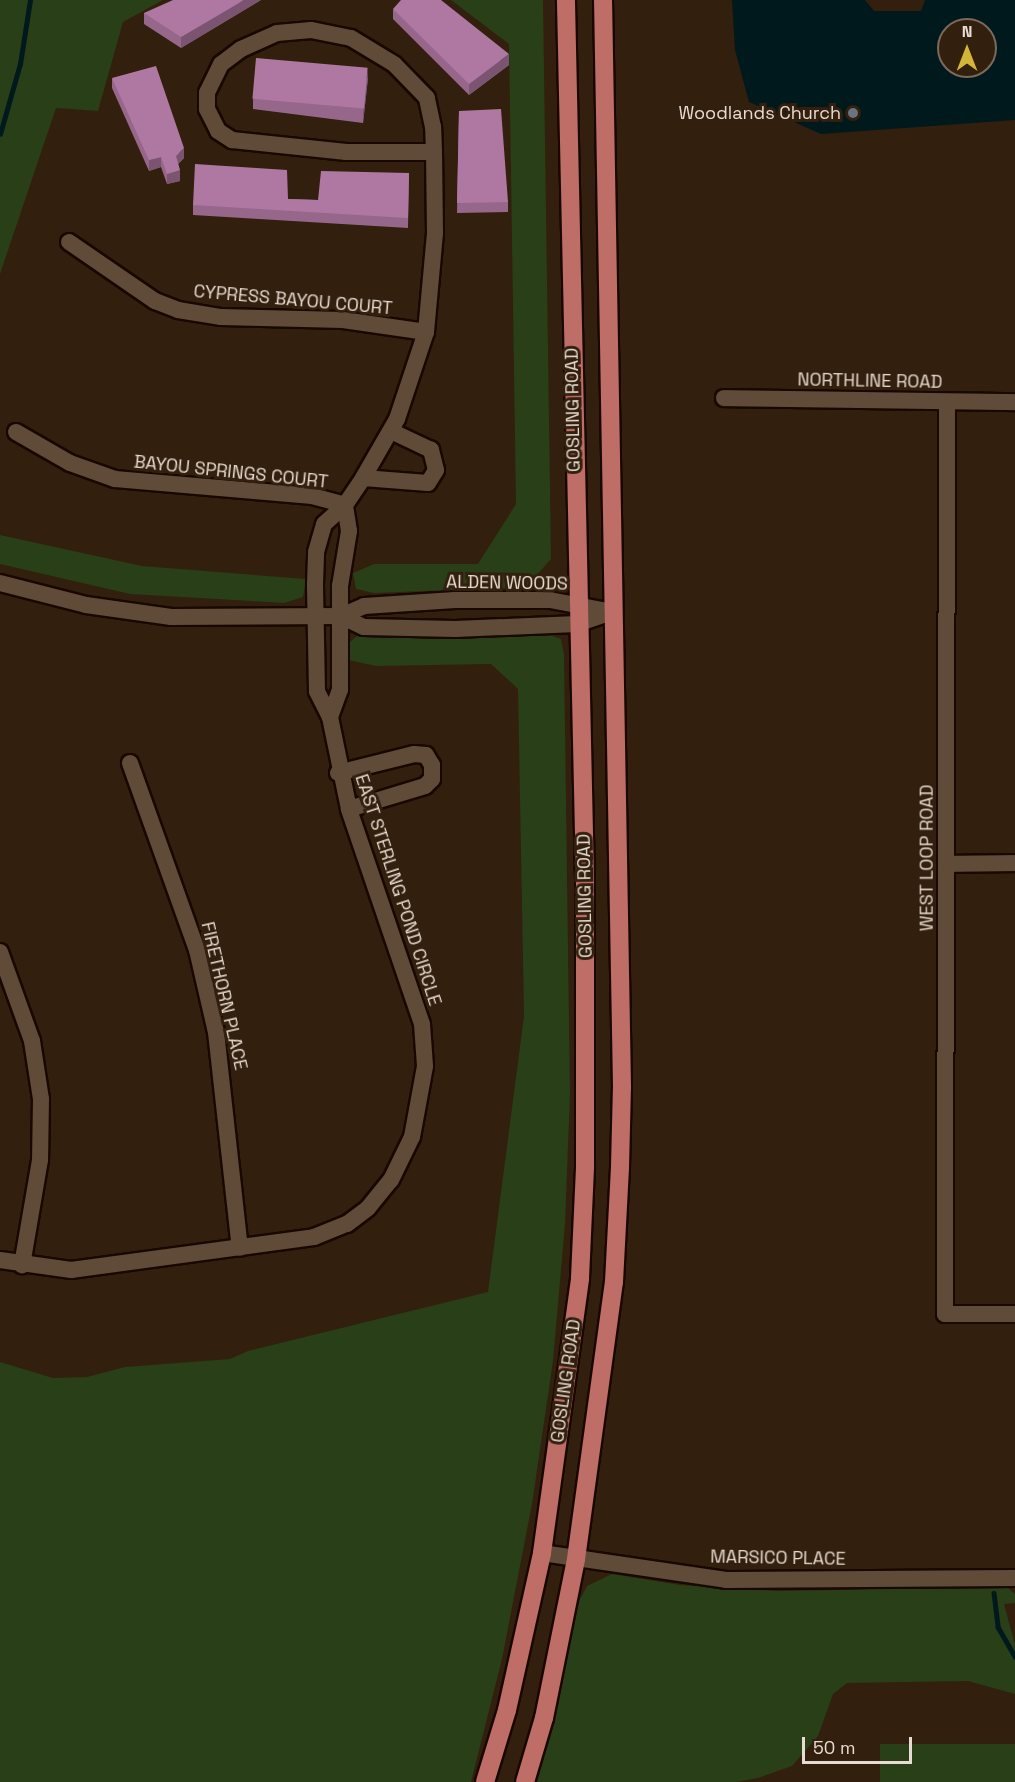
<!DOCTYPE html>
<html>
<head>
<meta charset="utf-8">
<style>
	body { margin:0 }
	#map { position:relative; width:1015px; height:1782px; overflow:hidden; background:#321f0e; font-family:"Space Grotesk",sans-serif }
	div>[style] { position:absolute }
	.green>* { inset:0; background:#283f17; transform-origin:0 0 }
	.water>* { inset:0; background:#00191c }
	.stream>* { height:4.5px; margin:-2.25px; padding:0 2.25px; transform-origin:2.25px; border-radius:2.25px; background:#00191c }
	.roads { filter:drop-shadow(2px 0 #190800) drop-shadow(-2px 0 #190800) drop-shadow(0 2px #190800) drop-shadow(0 -2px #190800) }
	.minor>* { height:16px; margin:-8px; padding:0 8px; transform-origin:8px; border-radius:8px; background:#604b39 }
	.major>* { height:18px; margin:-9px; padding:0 9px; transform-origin:9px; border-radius:9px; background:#bf6d67 }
	.wall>* { inset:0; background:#96678b }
	.shaded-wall>* { inset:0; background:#7a5471 }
	.building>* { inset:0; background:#af78a2; transform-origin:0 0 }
	.dots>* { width:16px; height:16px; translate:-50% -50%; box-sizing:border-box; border:3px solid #321f0e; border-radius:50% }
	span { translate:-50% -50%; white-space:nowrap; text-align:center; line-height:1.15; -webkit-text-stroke:6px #321f0e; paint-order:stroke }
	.poi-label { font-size:18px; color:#e8dbd1 }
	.right { translate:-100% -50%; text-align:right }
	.street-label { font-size:18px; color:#e8dbd1 }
	.north { position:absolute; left:937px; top:18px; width:60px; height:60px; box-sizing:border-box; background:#321f0e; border:2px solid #7b6a5c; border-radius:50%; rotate:0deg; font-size:16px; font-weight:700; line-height:24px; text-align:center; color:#e8dbd1 }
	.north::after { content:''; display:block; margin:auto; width:21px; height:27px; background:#d3b635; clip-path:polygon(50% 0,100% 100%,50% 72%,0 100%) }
	.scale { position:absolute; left:802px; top:1737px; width:110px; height:27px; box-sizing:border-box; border:3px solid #e8dbd1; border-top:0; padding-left:8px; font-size:18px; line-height:21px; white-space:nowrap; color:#e8dbd1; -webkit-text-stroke:4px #321f0e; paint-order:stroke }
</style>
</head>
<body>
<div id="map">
	<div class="green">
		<i style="clip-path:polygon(0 0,163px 0,123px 22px,98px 111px,56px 108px,0 274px)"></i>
		<i style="clip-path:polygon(451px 0,543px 0,551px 559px,526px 587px,374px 593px,356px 589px,353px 573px,374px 564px,478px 564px,516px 504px,509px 44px)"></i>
		<i style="clip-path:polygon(0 535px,142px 566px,306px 579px,303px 597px,284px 603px,130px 594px,0 564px)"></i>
		<i style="clip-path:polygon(360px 633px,547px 634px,561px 639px,564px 655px,570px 1095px,565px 1224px,553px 1361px,532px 1504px,502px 1659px,471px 1782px,0 1782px,0 1362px,53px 1378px,87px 1377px,125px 1367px,230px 1359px,248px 1351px,488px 1292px,524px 1016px,518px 689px,491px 664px,376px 666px,348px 660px,348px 644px)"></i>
		<i style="clip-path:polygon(612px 1574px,680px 1585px,778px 1591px,1007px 1587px,1015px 1594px,1015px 1603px,1004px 1604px,1015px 1645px,1015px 1694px,968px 1681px,847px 1683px,833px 1694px,818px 1736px,792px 1766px,758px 1778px,736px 1782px,537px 1782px,579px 1601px,587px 1586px)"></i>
		<i style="left:1015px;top:1744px;width:38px;height:135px;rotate:90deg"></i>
	</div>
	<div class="water">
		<i style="clip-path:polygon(evenodd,732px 0,865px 0,874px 11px,921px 11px,925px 0,1015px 0,1015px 120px,821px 134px,749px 102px,735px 50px,732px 0,949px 30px,985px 30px,985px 66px,949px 66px,949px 30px)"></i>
	</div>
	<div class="stream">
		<i style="left:0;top:134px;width:73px;rotate:-74.1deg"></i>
		<i style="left:20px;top:64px;width:65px;rotate:-81.1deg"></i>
		<i style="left:994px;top:1593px;width:34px;rotate:83deg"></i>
		<i style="left:998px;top:1627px;width:34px;rotate:60deg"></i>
	</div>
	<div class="roads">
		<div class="minor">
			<i style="left:69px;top:242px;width:104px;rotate:34.5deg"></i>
			<i style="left:155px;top:301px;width:25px;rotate:21deg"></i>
			<i style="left:178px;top:310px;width:44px;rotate:9.2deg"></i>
			<i style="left:221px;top:317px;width:122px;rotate:1.4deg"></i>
			<i style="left:343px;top:320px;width:84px;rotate:8.2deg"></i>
			<i style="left:724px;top:398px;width:291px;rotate:0.8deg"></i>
			<i style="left:947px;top:402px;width:912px;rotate:90.13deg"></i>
			<i style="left:945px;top:1314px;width:70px"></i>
			<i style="left:16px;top:432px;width:62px;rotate:29.9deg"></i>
			<i style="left:70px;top:463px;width:48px;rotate:19.6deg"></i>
			<i style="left:115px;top:479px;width:198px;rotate:4.9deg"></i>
			<i style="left:312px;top:496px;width:34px;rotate:15deg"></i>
			<i style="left:363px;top:478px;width:65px;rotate:4.4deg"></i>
			<i style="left:428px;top:483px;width:15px;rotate:-58deg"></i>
			<i style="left:436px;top:470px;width:21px;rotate:-104deg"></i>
			<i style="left:431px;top:450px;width:44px;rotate:-154.6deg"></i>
			<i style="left:0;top:583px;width:89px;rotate:14.3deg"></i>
			<i style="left:86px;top:605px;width:86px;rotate:8deg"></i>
			<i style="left:171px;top:617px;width:170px;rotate:-0.3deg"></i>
			<i style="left:341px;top:616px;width:25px;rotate:-23deg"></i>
			<i style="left:364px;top:606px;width:91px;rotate:-3.8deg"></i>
			<i style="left:455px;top:600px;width:95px"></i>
			<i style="left:550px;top:600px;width:64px;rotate:10.8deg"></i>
			<i style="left:341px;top:616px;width:25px;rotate:26deg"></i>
			<i style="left:364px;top:627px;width:91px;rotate:1.3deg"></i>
			<i style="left:455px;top:629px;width:122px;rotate:-2.3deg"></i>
			<i style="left:577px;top:624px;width:37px;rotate:-19deg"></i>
			<i style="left:330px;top:717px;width:29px;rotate:-70deg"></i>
			<i style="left:340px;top:690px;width:104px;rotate:-90deg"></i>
			<i style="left:340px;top:586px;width:56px;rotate:-80.7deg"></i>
			<i style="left:349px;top:531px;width:26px;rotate:-99deg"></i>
			<i style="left:130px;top:763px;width:199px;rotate:70.3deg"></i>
			<i style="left:197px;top:950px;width:84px;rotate:77deg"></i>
			<i style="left:216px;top:1032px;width:217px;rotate:83.7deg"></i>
			<i style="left:338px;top:773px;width:78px;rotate:-14deg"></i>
			<i style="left:414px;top:754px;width:12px;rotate:5deg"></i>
			<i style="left:426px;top:755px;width:12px;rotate:59deg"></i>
			<i style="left:432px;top:765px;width:14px;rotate:90deg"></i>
			<i style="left:432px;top:779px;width:10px;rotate:135deg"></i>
			<i style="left:425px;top:786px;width:79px;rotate:163.2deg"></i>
			<i style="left:946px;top:864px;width:69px;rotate:-0.8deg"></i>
			<i style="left:0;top:952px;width:95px;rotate:70.2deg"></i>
			<i style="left:32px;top:1041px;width:59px;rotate:81.2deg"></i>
			<i style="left:41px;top:1099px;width:61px;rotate:90.9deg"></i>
			<i style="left:40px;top:1160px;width:107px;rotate:99.7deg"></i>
			<i style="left:0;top:1260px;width:72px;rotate:8deg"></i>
			<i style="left:71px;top:1270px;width:245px;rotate:-7.7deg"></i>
			<i style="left:314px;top:1237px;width:35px;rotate:-22deg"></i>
			<i style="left:347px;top:1224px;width:26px;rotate:-37deg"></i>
			<i style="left:368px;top:1208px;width:36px;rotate:-51deg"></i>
			<i style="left:391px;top:1180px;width:48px;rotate:-64deg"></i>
			<i style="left:412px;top:1137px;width:72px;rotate:-79.6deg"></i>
			<i style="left:425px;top:1066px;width:42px;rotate:-94.1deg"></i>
			<i style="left:422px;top:1024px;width:227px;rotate:-108.8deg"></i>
			<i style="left:349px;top:809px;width:94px;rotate:-101.7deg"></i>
			<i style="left:330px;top:717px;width:29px;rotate:-117deg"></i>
			<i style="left:317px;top:691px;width:107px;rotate:-91.1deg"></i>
			<i style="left:315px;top:584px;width:32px;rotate:-88deg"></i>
			<i style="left:316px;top:552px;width:29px;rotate:-74deg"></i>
			<i style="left:324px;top:524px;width:28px;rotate:-42deg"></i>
			<i style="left:345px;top:505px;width:32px;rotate:-56deg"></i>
			<i style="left:363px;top:478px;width:68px;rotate:-60deg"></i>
			<i style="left:397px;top:419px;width:92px;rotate:-71.6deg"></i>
			<i style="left:426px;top:332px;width:99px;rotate:-84.8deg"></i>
			<i style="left:435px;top:233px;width:81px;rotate:-90.7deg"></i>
			<i style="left:434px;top:152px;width:25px;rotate:-92deg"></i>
			<i style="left:433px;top:127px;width:30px;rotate:-102deg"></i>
			<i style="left:427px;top:98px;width:47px;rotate:-134.1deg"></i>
			<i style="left:394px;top:64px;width:50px;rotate:-148.8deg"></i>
			<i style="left:351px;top:38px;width:41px;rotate:-168.7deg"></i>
			<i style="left:311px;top:30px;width:34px;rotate:175deg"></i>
			<i style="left:277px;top:33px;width:39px;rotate:156deg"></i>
			<i style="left:241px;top:49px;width:25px;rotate:143deg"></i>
			<i style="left:221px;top:64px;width:32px;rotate:116deg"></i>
			<i style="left:207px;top:93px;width:16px;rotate:90deg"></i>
			<i style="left:207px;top:109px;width:25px;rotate:63deg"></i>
			<i style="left:218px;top:131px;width:17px;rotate:33deg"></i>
			<i style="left:232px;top:140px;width:115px;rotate:6deg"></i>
			<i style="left:346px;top:152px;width:88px"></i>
			<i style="left:542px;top:1553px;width:186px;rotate:8.3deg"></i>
			<i style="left:726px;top:1580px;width:289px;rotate:-0.4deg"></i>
		</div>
		<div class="major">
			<i style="left:485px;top:1782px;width:75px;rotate:-73deg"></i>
			<i style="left:507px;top:1710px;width:161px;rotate:-77.4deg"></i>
			<i style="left:542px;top:1553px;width:278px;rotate:-82.1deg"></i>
			<i style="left:580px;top:1278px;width:112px;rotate:-87.4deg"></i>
			<i style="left:585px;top:1166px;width:286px;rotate:-90deg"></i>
			<i style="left:585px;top:880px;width:880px;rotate:-91.24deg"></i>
			<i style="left:525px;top:1782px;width:67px;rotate:-73.5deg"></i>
			<i style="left:544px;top:1718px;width:162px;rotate:-78.6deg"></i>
			<i style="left:576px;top:1559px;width:280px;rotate:-82.2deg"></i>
			<i style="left:614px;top:1282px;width:115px;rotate:-87deg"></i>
			<i style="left:620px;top:1167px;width:80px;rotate:-88.6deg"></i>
			<i style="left:622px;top:1087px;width:1087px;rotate:-91deg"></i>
		</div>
	</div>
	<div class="wall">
		<i style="clip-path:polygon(261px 0,181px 48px,144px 24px,144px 13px)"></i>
		<i style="clip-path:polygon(393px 9px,509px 65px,469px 95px,393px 19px)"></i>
		<i style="clip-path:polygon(112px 78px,184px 158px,178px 164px,180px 181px,167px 184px,161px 167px,149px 171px,112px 88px)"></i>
		<i style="clip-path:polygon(368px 78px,363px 123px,253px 109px,253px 99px)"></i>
		<i style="clip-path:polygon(459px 111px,508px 202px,508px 212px,457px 213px)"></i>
		<i style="clip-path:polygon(409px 173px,408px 228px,193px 215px,193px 205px,288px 199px,318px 200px)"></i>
	</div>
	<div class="shaded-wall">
		<i style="clip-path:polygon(244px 0,261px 0,181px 48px,181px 37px)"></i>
		<i style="clip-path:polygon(509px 54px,509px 65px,469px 95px,469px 84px)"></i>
		<i style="clip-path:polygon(368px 68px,368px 78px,363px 123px,363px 113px)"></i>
		<i style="clip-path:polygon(184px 148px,184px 158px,176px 166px,176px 156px)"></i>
		<i style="clip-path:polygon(161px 157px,161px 167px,149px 171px,149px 160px)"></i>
		<i style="clip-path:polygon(180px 170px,180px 181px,167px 184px,167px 174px)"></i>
	</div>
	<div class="building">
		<i style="clip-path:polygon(173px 0,244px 0,181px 37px,144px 13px)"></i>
		<i style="clip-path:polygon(401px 0,441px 0,509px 54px,469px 84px,393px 9px)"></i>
		<i style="left:256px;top:58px;width:112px;height:41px;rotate:5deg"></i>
		<i style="clip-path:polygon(156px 66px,184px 148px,176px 156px,180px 170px,167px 174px,161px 157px,149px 160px,112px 78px)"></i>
		<i style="clip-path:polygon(501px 109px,508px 202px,457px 203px,459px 111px)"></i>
		<i style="clip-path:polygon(195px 164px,287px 170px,288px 199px,318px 200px,321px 171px,409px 173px,408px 218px,193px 205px)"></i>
	</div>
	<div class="dots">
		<i style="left:853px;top:113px;background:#6b7280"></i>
	</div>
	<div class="poi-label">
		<span class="right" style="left:841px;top:113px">Woodlands Church</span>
	</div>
	<div class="street-label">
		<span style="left:293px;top:300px;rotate:5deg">CYPRESS BAYOU COURT</span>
		<span style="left:870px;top:381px;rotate:1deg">NORTHLINE ROAD</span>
		<span style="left:573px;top:410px;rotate:-91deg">GOSLING ROAD</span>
		<span style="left:231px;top:472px;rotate:6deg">BAYOU SPRINGS COURT</span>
		<span style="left:507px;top:583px;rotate:1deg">ALDEN WOODS</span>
		<span style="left:927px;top:858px;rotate:-90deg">WEST LOOP ROAD</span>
		<span style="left:398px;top:890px;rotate:72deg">EAST STERLING POND CIRCLE</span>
		<span style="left:585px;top:896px;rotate:-91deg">GOSLING ROAD</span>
		<span style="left:224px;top:996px;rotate:77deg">FIRETHORN PLACE</span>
		<span style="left:566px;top:1381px;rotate:-82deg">GOSLING ROAD</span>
		<span style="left:778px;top:1558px;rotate:1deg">MARSICO PLACE</span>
	</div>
	<div class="north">N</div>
	<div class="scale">50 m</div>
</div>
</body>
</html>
